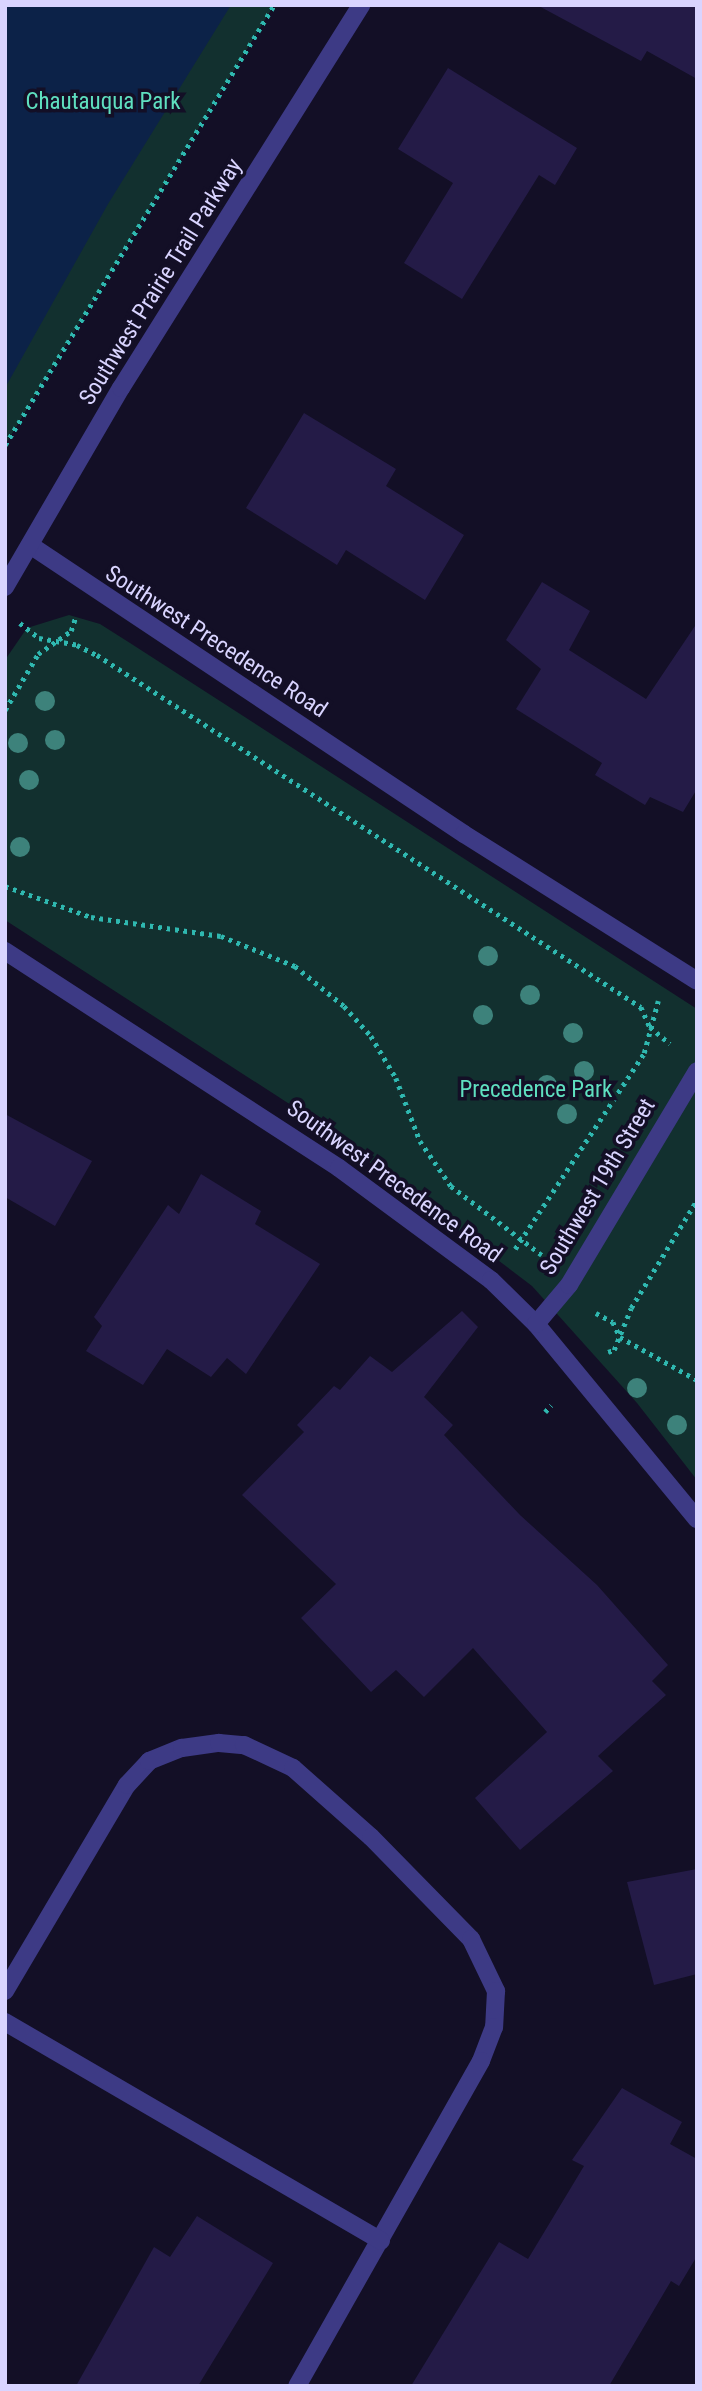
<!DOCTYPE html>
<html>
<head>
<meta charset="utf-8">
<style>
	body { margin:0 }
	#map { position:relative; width:702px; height:2391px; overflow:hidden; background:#130f26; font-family:"Roboto Condensed",sans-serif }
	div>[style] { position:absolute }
	.green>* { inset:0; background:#12302f }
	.water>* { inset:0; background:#0c2248 }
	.building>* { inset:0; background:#241b47 }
	.path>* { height:4.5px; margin-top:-2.25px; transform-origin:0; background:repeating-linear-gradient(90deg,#2fb8b0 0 3.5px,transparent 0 8.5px) }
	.minor>* { height:18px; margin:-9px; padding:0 9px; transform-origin:9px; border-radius:9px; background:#3d3a85 }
	.trees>* { width:20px; height:20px; margin:-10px; border-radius:50%; background:#3d827b }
	span { translate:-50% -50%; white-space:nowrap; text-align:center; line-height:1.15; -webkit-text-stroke:7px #130f26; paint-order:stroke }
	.park-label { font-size:23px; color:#5fe0c0 }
	.street-label { font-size:23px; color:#d9d4ff }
	.frame { position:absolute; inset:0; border:7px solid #d9d4ff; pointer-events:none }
</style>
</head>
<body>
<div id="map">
	<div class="green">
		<i style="clip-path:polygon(5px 5px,274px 5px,5px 445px)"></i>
		<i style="clip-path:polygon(69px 615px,100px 624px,130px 643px,697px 1009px,697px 1480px,637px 1403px,532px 1286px,311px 1118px,5px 920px,5px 660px,27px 628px)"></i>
	</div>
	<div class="water">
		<i style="clip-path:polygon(5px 5px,231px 5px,108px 204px,5px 388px)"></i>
	</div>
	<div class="building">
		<i style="clip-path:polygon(537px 5px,697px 5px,697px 79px,647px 51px,641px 61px)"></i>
		<i style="clip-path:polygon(448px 68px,577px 148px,555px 185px,539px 175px,462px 299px,404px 263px,453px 183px,398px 149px)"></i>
		<i style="clip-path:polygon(304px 413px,396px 469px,386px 486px,464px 535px,425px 600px,346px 550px,337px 565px,246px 508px)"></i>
		<i style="clip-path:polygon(542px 582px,590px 611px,569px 650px,646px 699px,697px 623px,697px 789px,683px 812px,650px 797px,645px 805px,595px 775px,602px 763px,516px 709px,541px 669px,506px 640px)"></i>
		<i style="clip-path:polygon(5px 1114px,92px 1161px,55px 1226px,5px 1197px)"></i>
		<i style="clip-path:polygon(201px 1174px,261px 1211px,255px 1224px,320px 1264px,246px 1374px,227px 1358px,211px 1377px,167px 1349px,143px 1385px,86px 1351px,102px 1326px,94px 1317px,168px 1205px,179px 1214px)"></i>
		<i style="clip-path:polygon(462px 1311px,478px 1327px,424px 1397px,453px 1425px,444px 1435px,520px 1515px,597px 1585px,668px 1665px,652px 1681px,666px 1695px,598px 1756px,613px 1771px,520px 1850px,475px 1798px,547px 1732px,473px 1648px,424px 1697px,396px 1670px,371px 1692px,301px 1618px,336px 1584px,242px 1495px,304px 1432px,297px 1425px,334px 1386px,340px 1390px,370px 1356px,392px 1372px)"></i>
		<i style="clip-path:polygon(697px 1869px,697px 1974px,654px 1985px,627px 1882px)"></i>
		<i style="clip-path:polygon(622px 2088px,682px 2122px,670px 2144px,697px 2159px,697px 2256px,679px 2286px,671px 2281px,609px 2386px,411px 2386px,499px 2242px,528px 2259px,584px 2166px,572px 2160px)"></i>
		<i style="clip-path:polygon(197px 2216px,273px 2263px,198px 2386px,76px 2386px,154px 2247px,170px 2257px)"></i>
	</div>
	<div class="path">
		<i style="left:5px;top:445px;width:516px;rotate:-58.56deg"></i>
		<i style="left:20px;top:623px;width:24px;rotate:38deg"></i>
		<i style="left:39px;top:638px;width:39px;rotate:10deg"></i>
		<i style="left:77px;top:645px;width:22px;rotate:27deg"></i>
		<i style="left:97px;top:655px;width:648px;rotate:32.91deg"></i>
		<i style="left:641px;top:1007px;width:22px;rotate:66deg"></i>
		<i style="left:650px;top:1027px;width:26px;rotate:40deg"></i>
		<i style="left:5px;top:710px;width:65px;rotate:-59.5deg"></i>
		<i style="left:38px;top:654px;width:40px;rotate:-34.9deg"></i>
		<i style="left:71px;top:631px;width:13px;rotate:-72deg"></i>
		<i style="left:5px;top:886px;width:91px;rotate:19.8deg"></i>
		<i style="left:91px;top:917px;width:131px;rotate:8.3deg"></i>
		<i style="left:221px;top:936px;width:80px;rotate:22.1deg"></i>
		<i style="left:295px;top:966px;width:63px;rotate:39.2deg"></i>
		<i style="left:344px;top:1006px;width:40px;rotate:48deg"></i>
		<i style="left:371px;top:1036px;width:49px;rotate:59.2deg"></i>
		<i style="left:396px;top:1078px;width:67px;rotate:69.1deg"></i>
		<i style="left:420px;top:1141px;width:55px;rotate:55.4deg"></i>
		<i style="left:451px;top:1186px;width:114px;rotate:37.2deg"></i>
		<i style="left:515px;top:1249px;width:235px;rotate:-56.6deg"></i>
		<i style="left:644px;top:1053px;width:54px;rotate:-74.9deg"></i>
		<i style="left:596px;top:1313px;width:19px;rotate:28deg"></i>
		<i style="left:613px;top:1322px;width:17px;rotate:65deg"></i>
		<i style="left:620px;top:1337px;width:88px;rotate:29.2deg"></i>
		<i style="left:608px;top:1352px;width:6px;rotate:-18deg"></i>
		<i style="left:614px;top:1350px;width:45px;rotate:-68deg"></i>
		<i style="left:631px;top:1308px;width:127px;rotate:-58.6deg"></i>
		<i style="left:545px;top:1412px;width:9px;rotate:-49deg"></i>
	</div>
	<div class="minor">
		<i style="left:30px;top:545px;width:521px;rotate:33.66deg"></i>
		<i style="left:464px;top:834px;width:275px;rotate:32.2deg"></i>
		<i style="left:5px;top:587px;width:230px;rotate:-59.8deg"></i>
		<i style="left:121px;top:388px;width:452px;rotate:-57.9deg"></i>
		<i style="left:5px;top:951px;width:398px;rotate:33deg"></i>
		<i style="left:339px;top:1168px;width:189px;rotate:36.4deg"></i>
		<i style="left:491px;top:1280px;width:63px;rotate:44.4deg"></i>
		<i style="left:536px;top:1324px;width:253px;rotate:50.5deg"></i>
		<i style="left:536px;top:1324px;width:51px;rotate:-49.8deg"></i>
		<i style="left:569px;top:1285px;width:249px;rotate:-59.1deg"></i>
		<i style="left:5px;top:1991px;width:239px;rotate:-59.4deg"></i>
		<i style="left:127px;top:1785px;width:33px;rotate:-47deg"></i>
		<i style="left:149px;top:1761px;width:35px;rotate:-22deg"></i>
		<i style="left:182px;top:1748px;width:37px;rotate:-8deg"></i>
		<i style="left:219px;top:1743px;width:25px;rotate:5deg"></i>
		<i style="left:244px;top:1745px;width:54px;rotate:25.1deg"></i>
		<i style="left:293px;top:1768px;width:104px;rotate:41.5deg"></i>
		<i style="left:371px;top:1837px;width:143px;rotate:45.6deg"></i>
		<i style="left:471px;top:1939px;width:58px;rotate:64.3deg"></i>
		<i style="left:496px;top:1991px;width:36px;rotate:93deg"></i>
		<i style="left:494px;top:2027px;width:36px;rotate:111deg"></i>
		<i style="left:481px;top:2061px;width:373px;rotate:119.5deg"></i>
		<i style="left:5px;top:2022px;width:435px;rotate:30.2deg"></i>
	</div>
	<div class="trees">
		<i style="left:45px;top:701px"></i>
		<i style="left:55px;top:740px"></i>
		<i style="left:18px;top:743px"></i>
		<i style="left:29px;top:780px"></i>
		<i style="left:20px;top:847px"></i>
		<i style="left:488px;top:956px"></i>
		<i style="left:530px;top:995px"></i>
		<i style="left:483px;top:1015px"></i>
		<i style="left:573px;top:1033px"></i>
		<i style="left:584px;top:1071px"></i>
		<i style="left:547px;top:1085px"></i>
		<i style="left:567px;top:1114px"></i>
		<i style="left:637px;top:1388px"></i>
		<i style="left:677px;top:1425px"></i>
	</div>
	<div class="park-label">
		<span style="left:103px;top:102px">Chautauqua Park</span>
		<span style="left:536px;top:1090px">Precedence Park</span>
	</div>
	<div class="street-label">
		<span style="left:161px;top:282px;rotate:-58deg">Southwest Prairie Trail Parkway</span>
		<span style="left:216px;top:642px;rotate:33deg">Southwest Precedence Road</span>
		<span style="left:394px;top:1182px;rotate:36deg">Southwest Precedence Road</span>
		<span style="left:598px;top:1187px;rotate:-59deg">Southwest 19th Street</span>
	</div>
	<div class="frame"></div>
</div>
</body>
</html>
